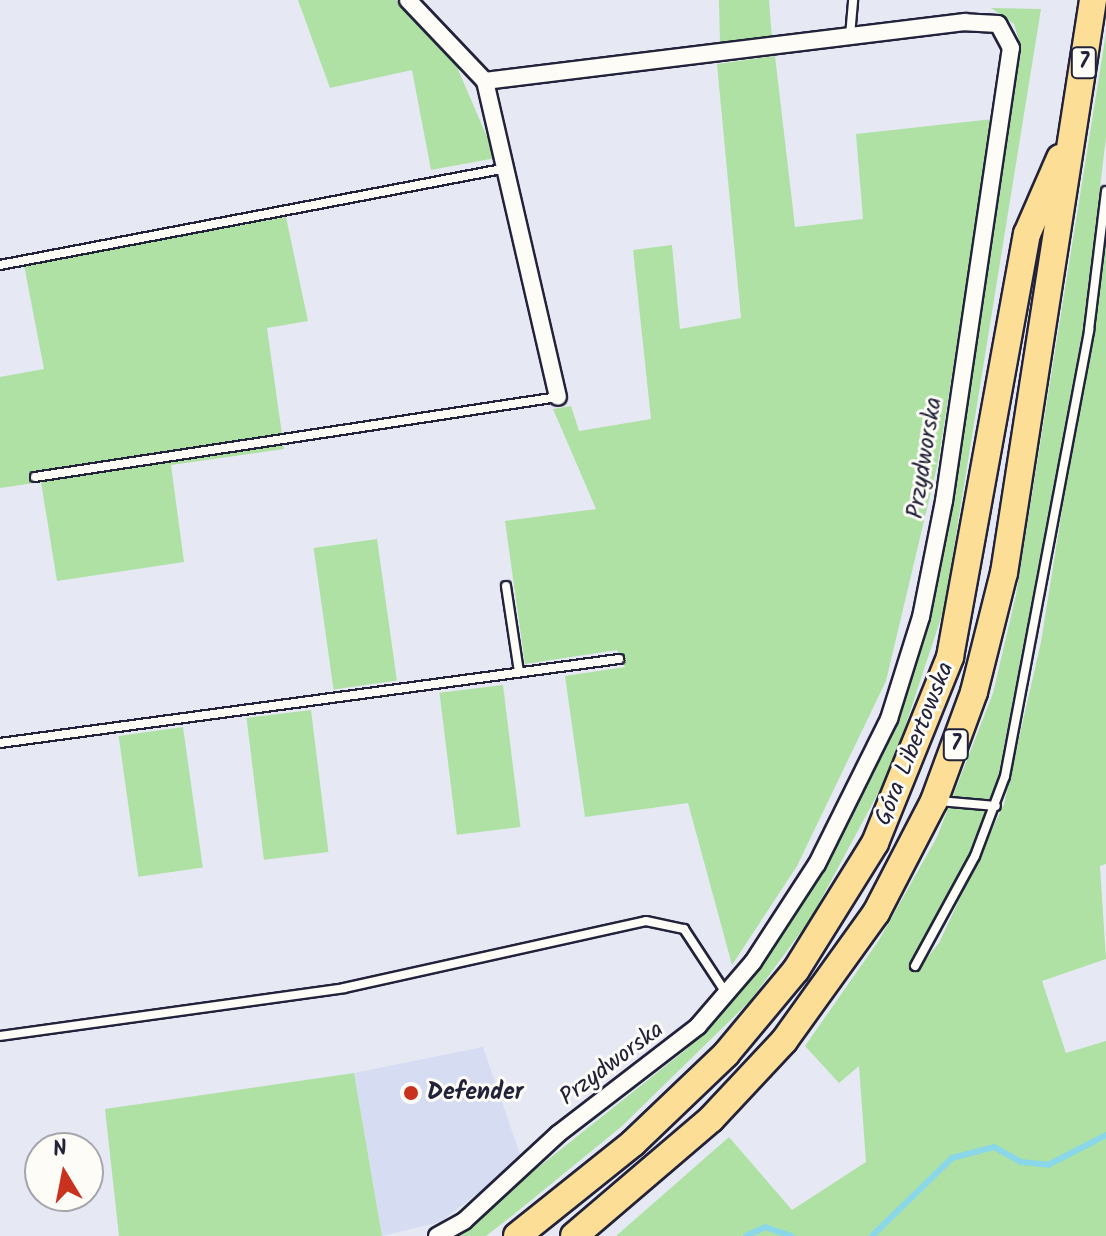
<!DOCTYPE html>
<html>
<head>
<meta charset="utf-8">
<style>
	body { margin:0 }
	#map { position:relative; width:1106px; height:1236px; overflow:hidden; background:#e6e9f4; font-family:Kalam,sans-serif }
	div>[style] { position:absolute }
	.built>* { inset:0; background:#d6dcf2 }
	.green>* { inset:0; background:#aee1a3; transform-origin:0 0 }
	.stream>* { height:6px; margin:-3px; padding:0 3px; transform-origin:3px; border-radius:3px; background:#8ad7e9 }
	.roads { filter:drop-shadow(2px 0 #22223b) drop-shadow(-2px 0 #22223b) drop-shadow(0 2px #22223b) drop-shadow(0 -2px #22223b) }
	.service>* { height:8px; margin:-4px; padding:0 4px; transform-origin:4px; border-radius:4px; background:#fdfcf7 }
	.minor>* { height:16px; margin:-8px; padding:0 8px; transform-origin:8px; border-radius:8px; background:#fdfcf7 }
	.trunk>* { height:26px; margin:-13px; padding:0 13px; transform-origin:13px; border-radius:13px; background:#fcde96 }
	.dots>* { width:22px; height:22px; translate:-50% -50%; box-sizing:border-box; border:4px solid #fdfcf7; border-radius:50% }
	span { translate:-50% -50%; white-space:nowrap; text-align:center; line-height:1.15; -webkit-text-stroke:6px #fdfcf7; paint-order:stroke }
	.shield-label span { padding:2px 6px; background:#fdfcf7; border:2px solid; border-radius:6px; -webkit-text-stroke-width:0 }
	.shield-label { font-size:22px; color:#22223b; font-weight:700 }
	.street-label { font-size:24px; color:#22223b }
	.poi-label { font-size:24px; color:#22223b; font-weight:700 }
	.left { translate:0 -50%; text-align:left }
	.north { position:absolute; left:24px; top:1132px; width:80px; height:80px; box-sizing:border-box; background:#fdfcf7; border:2px solid #a5a5ac; border-radius:50%; rotate:350deg; font-size:22px; font-weight:700; line-height:32px; text-align:center; color:#22223b }
	.north::after { content:''; display:block; margin:auto; width:28px; height:36px; background:#c8321e; clip-path:polygon(50% 0,100% 100%,50% 72%,0 100%) }
</style>
</head>
<body>
<div id="map">
	<div class="built">
		<i style="clip-path:polygon(483px 1047px,522px 1160px,440px 1222px,382px 1236px,354px 1073px)"></i>
	</div>
	<div class="green">
		<i style="clip-path:polygon(298px 0,396px 0,454px 60px,496px 158px,431px 170px,412px 70px,330px 88px)"></i>
		<i style="clip-path:polygon(719px 0,769px 0,772px 39px,720px 45px)"></i>
		<i style="clip-path:polygon(991px 8px,1041px 9px,944px 609px,891px 769px,811px 918px,750px 1001px,621px 1127px,513px 1215px,486px 1236px,452px 1236px,688px 1048px,737px 990px,881px 749px,922px 645px,938px 569px,1020px 44px,1014px 24px)"></i>
		<i style="clip-path:polygon(1106px 33px,1106px 137px,1083px 332px,998px 778px,977px 840px,909px 966px,916px 972px,939px 943px,1004px 804px,1041px 642px,1106px 235px,1106px 864px,1100px 866px,1106px 959px,1042px 981px,1066px 1053px,1106px 1041px,1106px 1236px,616px 1236px,729px 1137px,792px 1210px,866px 1162px,859px 1066px,839px 1083px,805px 1046px,879px 940px,937px 837px,993px 693px,1016px 595px)"></i>
		<i style="clip-path:polygon(775px 56px,795px 227px,863px 219px,856px 134px,993px 119px,938px 462px,886px 681px,797px 866px,732px 965px,688px 803px,585px 817px,565px 676px,625px 667px,617px 650px,525px 664px,505px 521px,596px 509px,553px 409px,571px 406px,579px 431px,651px 419px,633px 250px,672px 245px,680px 329px,741px 318px,717px 64px)"></i>
		<i style="clip-path:polygon(286px 217px,308px 321px,267px 328px,284px 449px,171px 465px,184px 562px,57px 581px,41px 482px,0 488px,0 377px,44px 369px,24px 265px)"></i>
		<i style="left:377px;top:539px;width:143px;height:64px;rotate:82deg"></i>
		<i style="left:503px;top:685px;width:143px;height:64px;rotate:83deg"></i>
		<i style="left:311px;top:710px;width:143px;height:65px;rotate:83deg"></i>
		<i style="left:183px;top:727px;width:142px;height:65px;rotate:82deg"></i>
		<i style="clip-path:polygon(354px 1073px,382px 1236px,119px 1236px,105px 1109px)"></i>
	</div>
	<div class="stream">
		<i style="left:746px;top:1236px;width:21px;rotate:-25deg"></i>
		<i style="left:765px;top:1227px;width:28px;rotate:19deg"></i>
		<i style="left:872px;top:1236px;width:112px;rotate:-44.3deg"></i>
		<i style="left:952px;top:1158px;width:43px;rotate:-14.7deg"></i>
		<i style="left:994px;top:1147px;width:31px;rotate:29deg"></i>
		<i style="left:1021px;top:1162px;width:27px;rotate:6deg"></i>
		<i style="left:1048px;top:1165px;width:65px;rotate:-27.3deg"></i>
	</div>
	<div class="roads">
		<div class="service">
			<i style="left:850px;top:36px;width:36px;rotate:-85deg"></i>
			<i style="left:0;top:265px;width:516px;rotate:-10.83deg"></i>
			<i style="left:35px;top:477px;width:529px;rotate:-8.7deg"></i>
			<i style="left:506px;top:586px;width:87px;rotate:81.4deg"></i>
			<i style="left:0;top:743px;width:625px;rotate:-7.73deg"></i>
			<i style="left:939px;top:801px;width:57px;rotate:5deg"></i>
			<i style="left:915px;top:966px;width:125px;rotate:-61.4deg"></i>
			<i style="left:975px;top:856px;width:85px;rotate:-69.4deg"></i>
			<i style="left:1005px;top:776px;width:454px;rotate:-79.3deg"></i>
			<i style="left:1089px;top:330px;width:140px;rotate:-83deg"></i>
			<i style="left:0;top:1036px;width:347px;rotate:-7.9deg"></i>
			<i style="left:344px;top:988px;width:309px;rotate:-12.5deg"></i>
			<i style="left:646px;top:921px;width:39px;rotate:12deg"></i>
			<i style="left:684px;top:929px;width:77px;rotate:56.7deg"></i>
		</div>
		<div class="minor">
			<i style="left:408px;top:0;width:112px;rotate:46.5deg"></i>
			<i style="left:485px;top:81px;width:324px;rotate:77deg"></i>
			<i style="left:437px;top:1236px;width:31px;rotate:-29deg"></i>
			<i style="left:464px;top:1221px;width:128px;rotate:-42.8deg"></i>
			<i style="left:558px;top:1134px;width:177px;rotate:-37.6deg"></i>
			<i style="left:698px;top:1026px;width:84px;rotate:-49.3deg"></i>
			<i style="left:753px;top:962px;width:117px;rotate:-56.9deg"></i>
			<i style="left:817px;top:864px;width:162px;rotate:-63.6deg"></i>
			<i style="left:889px;top:719px;width:107px;rotate:-72.6deg"></i>
			<i style="left:921px;top:617px;width:118px;rotate:-78.8deg"></i>
			<i style="left:944px;top:501px;width:458px;rotate:-81.6deg"></i>
			<i style="left:1011px;top:48px;width:27px;rotate:-118deg"></i>
			<i style="left:998px;top:24px;width:33px;rotate:-177deg"></i>
			<i style="left:965px;top:22px;width:484px;rotate:173deg"></i>
		</div>
		<div class="trunk">
			<i style="left:517px;top:1236px;width:149px;rotate:-38.7deg"></i>
			<i style="left:633px;top:1143px;width:129px;rotate:-43.7deg"></i>
			<i style="left:726px;top:1054px;width:109px;rotate:-50.2deg"></i>
			<i style="left:796px;top:970px;width:150px;rotate:-58.1deg"></i>
			<i style="left:875px;top:843px;width:201px;rotate:-68deg"></i>
			<i style="left:950px;top:657px;width:430px;rotate:-79.7deg"></i>
			<i style="left:1027px;top:234px;width:83px;rotate:-66.5deg"></i>
			<i style="left:574px;top:1236px;width:180px;rotate:-40.5deg"></i>
			<i style="left:711px;top:1119px;width:107px;rotate:-46.9deg"></i>
			<i style="left:784px;top:1041px;width:158px;rotate:-54.3deg"></i>
			<i style="left:876px;top:913px;width:126px;rotate:-62.6deg"></i>
			<i style="left:934px;top:801px;width:116px;rotate:-69.8deg"></i>
			<i style="left:974px;top:692px;width:123px;rotate:-75.9deg"></i>
			<i style="left:1004px;top:573px;width:580px;rotate:-81.17deg"></i>
		</div>
	</div>
	<div class="dots">
		<i style="left:411px;top:1093px;background:#c8321e"></i>
	</div>
	<div class="shield-label">
		<span style="left:1084px;top:63px">7</span>
		<span style="left:956px;top:745px">7</span>
	</div>
	<div class="street-label">
		<span style="left:925px;top:458px;rotate:-81deg">Przydworska</span>
		<span style="left:915px;top:744px;rotate:-68deg">Góra Libertowska</span>
		<span style="left:612px;top:1064px;rotate:-37deg">Przydworska</span>
	</div>
	<div class="poi-label">
		<span class="left" style="left:427px;top:1093px">Defender</span>
	</div>
	<div class="north">N</div>
</div>
</body>
</html>
